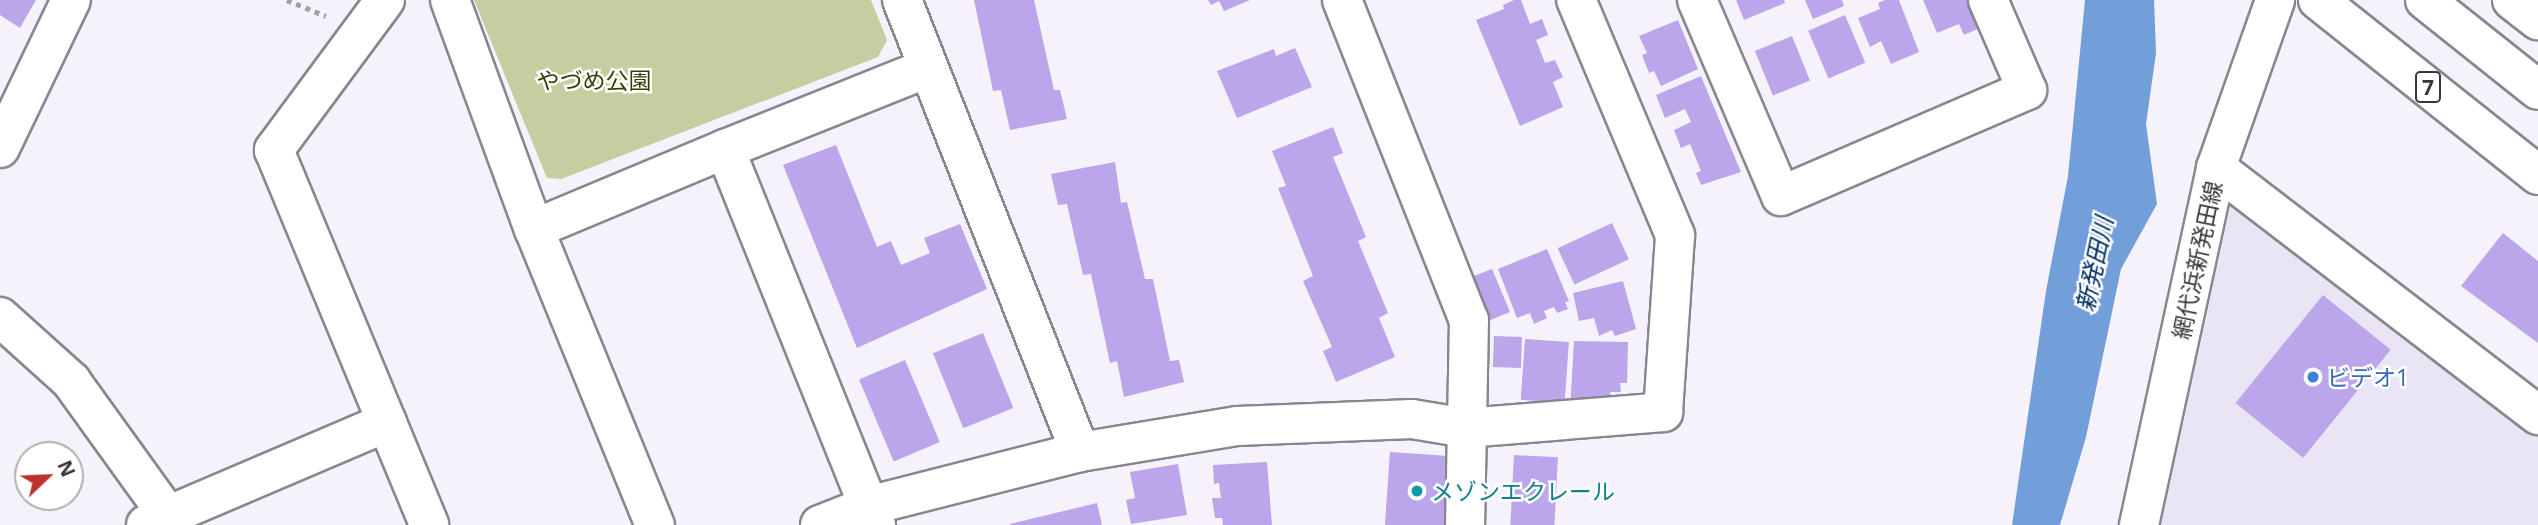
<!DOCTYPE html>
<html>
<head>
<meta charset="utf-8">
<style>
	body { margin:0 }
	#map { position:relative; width:2538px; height:525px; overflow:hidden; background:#f5f2fb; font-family:"Open Sans","Noto Sans JP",sans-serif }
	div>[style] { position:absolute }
	.built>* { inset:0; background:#e9e5f4 }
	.green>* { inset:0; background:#c5cda1 }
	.water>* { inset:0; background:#729ed9 }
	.building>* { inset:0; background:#bba5eb; transform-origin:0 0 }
	.path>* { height:4.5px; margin-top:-2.25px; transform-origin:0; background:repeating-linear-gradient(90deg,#a1a0a6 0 5px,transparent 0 10px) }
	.roads { filter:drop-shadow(2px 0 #88868e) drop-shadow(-2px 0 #88868e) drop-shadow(0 2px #88868e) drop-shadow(0 -2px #88868e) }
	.minor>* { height:38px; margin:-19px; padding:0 19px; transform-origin:19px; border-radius:19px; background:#fff }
	.tertiary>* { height:38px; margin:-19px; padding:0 19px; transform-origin:19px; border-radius:19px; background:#fff }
	.secondary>* { height:38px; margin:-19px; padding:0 19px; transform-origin:19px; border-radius:19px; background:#fff }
	.trunk>* { height:38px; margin:-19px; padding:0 19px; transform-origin:19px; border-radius:19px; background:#fff }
	.dots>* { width:19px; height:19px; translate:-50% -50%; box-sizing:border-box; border:4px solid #fff; border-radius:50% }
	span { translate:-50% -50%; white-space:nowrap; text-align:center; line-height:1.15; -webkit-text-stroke:5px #fff; paint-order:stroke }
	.shield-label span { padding:2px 5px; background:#fff; border:2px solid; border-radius:5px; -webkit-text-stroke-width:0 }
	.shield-label { font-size:21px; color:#363639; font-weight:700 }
	.park-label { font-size:23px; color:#383f02 }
	.street-label { font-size:23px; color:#363639 }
	.shop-label { font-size:23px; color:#366cbe }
	.left { translate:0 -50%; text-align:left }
	.culture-label { font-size:23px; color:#0d838f }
	.water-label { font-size:24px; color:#022f64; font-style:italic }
	.north { position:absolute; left:14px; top:441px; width:70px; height:70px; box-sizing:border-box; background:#fff; border:2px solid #afafb0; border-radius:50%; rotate:67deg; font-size:19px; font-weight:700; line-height:28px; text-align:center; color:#363639 }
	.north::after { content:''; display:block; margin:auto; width:24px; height:32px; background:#be302c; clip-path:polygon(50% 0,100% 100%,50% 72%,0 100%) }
</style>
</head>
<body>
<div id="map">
	<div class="built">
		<i style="clip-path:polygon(2233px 195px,2538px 431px,2538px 525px,2161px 525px)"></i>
	</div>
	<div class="green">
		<i style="clip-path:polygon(474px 0,871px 0,887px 40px,878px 57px,561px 179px,547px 178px)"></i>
	</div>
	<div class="water">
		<i style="clip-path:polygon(2085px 0,2154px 0,2156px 53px,2146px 124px,2157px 204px,2121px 269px,2086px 437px,2060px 525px,2012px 525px,2046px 291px,2068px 176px)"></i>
	</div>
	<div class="building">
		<i style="clip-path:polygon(0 0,36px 0,20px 28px,0 15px)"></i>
		<i style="clip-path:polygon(974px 0,1034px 0,1054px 90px,1060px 90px,1067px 119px,1010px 130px,1001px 90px,993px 91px)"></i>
		<i style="clip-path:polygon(1208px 0,1250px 0,1224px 11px,1219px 1px,1211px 5px)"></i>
		<i style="clip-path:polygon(1514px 0,1521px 0,1530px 24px,1542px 19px,1548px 35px,1536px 40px,1545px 63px,1555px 60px,1563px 77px,1553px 82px,1563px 107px,1520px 126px,1476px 20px,1504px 9px,1503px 5px)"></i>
		<i style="clip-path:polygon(1736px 0,1784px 0,1785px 3px,1744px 20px)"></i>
		<i style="clip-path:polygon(1805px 0,1842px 0,1844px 6px,1813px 19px)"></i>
		<i style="clip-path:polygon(1885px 0,1899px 0,1919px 52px,1891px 64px,1881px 41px,1870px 47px,1858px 18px,1880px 9px,1878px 3px)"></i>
		<i style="clip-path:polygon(1923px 0,1973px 0,1984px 26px,1964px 35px,1959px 24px,1937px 33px)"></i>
		<i style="left:1845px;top:15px;width:52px;height:40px;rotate:67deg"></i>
		<i style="clip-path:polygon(1678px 20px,1698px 69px,1661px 86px,1654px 71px,1649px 73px,1642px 55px,1647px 53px,1639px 36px)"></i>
		<i style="left:1792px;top:36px;width:48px;height:40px;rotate:68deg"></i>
		<i style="clip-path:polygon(1295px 48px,1312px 87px,1237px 118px,1217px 71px,1274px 49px,1276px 56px)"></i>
		<i style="clip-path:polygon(1701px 76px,1741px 172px,1701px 185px,1696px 173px,1701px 171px,1690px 144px,1681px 148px,1674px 130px,1691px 122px,1685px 109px,1665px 118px,1656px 95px)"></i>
		<i style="clip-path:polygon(1333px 127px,1343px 153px,1333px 157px,1366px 237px,1358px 241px,1388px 313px,1379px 318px,1395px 357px,1336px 382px,1323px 351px,1332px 347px,1303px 281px,1313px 276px,1278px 188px,1286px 186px,1272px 151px)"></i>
		<i style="clip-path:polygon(836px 145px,877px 247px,891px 241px,901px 265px,930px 253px,924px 238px,960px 224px,987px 289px,857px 348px,783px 165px)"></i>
		<i style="clip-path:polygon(1115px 162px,1121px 203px,1127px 202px,1145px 279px,1153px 279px,1170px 361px,1179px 360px,1184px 382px,1124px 397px,1117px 361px,1110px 363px,1091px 274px,1083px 275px,1067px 204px,1058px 205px,1051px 174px)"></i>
		<i style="left:1612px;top:223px;width:40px;height:60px;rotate:65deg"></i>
		<i style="clip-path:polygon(2503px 233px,2538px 261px,2538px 343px,2461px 286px)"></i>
		<i style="clip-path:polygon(1547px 249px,1569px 301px,1565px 302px,1568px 309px,1557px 313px,1554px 307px,1544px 311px,1547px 318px,1534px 324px,1530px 313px,1517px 318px,1498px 269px)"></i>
		<i style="clip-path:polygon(1492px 269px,1510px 312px,1488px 321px,1466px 279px)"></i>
		<i style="clip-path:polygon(1623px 281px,1636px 329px,1615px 336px,1612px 330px,1599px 336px,1594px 318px,1579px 321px,1573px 293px)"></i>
		<i style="left:2323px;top:295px;width:87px;height:139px;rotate:39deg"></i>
		<i style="left:983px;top:333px;width:81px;height:54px;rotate:68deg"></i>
		<i style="left:1494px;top:336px;width:28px;height:31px;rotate:2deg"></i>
		<i style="left:1525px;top:339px;width:44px;height:61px;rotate:4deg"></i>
		<i style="clip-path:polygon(1574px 341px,1628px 342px,1627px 383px,1620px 383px,1621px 392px,1610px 392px,1612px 402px,1570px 410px)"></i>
		<i style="left:905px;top:360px;width:89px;height:50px;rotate:67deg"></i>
		<i style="left:1390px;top:452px;width:59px;height:73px;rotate:4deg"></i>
		<i style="left:1514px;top:455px;width:44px;height:70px;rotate:3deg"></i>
		<i style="clip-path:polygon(1267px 462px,1272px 525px,1223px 525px,1222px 518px,1215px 518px,1212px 498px,1221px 498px,1219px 483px,1214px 484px,1213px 465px)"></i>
		<i style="clip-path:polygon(1178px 464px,1187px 515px,1131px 524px,1126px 500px,1135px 498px,1130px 472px)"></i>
		<i style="clip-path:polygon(1097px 503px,1102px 525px,1010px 525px,1010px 524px)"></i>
	</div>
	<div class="path">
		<i style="left:287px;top:0;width:42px;rotate:22.3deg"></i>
	</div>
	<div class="roads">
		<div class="minor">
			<i style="left:385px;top:0;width:187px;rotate:126.5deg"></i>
			<i style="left:274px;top:150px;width:406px;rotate:67.5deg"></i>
			<i style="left:450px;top:0;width:244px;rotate:69.9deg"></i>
			<i style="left:534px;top:229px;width:320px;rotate:67.8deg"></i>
			<i style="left:902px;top:0;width:486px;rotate:68.5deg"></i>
			<i style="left:1342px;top:0;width:344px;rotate:68.4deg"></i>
			<i style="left:1469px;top:320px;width:205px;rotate:91.1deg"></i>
			<i style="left:1697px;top:0;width:213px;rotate:66.8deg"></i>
			<i style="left:1781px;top:196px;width:268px;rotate:-23.3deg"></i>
			<i style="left:2027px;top:90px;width:98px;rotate:-113.4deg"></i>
			<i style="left:0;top:148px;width:164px;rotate:-64.4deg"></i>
			<i style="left:725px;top:149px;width:405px;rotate:68.1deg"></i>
			<i style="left:2216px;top:168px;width:406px;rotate:37.5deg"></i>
			<i style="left:534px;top:229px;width:207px;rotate:-22.7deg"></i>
			<i style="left:725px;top:149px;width:219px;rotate:-21.8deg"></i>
			<i style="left:146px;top:525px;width:262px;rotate:-23.1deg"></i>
			<i style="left:820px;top:525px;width:52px;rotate:-21.6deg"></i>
			<i style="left:868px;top:506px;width:219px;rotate:-14.3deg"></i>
			<i style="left:1080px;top:452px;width:159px;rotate:-9.4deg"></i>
			<i style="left:1237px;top:426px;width:175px;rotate:-2.3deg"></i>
			<i style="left:1412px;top:419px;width:55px;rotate:9.5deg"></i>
			<i style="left:1466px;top:428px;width:198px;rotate:-4.6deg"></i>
			<i style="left:1663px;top:412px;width:177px;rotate:-86.1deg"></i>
			<i style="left:1675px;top:235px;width:255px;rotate:-112.8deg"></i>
		</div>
		<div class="tertiary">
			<i style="left:0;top:317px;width:96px;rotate:42deg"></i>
			<i style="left:71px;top:381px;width:178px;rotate:54.2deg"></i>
		</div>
		<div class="secondary">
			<i style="left:2139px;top:525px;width:365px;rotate:-77.8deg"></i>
			<i style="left:2216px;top:168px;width:178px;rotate:-70.6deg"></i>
		</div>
		<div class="trunk">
			<i style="left:2318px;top:0;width:281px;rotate:38.5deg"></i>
			<i style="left:2425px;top:0;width:144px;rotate:38.5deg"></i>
			<i style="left:2512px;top:0;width:33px;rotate:38deg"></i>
		</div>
	</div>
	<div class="dots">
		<i style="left:2313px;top:377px;background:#3f7fe0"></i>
		<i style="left:1417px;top:491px;background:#0f9aa8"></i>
	</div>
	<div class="shield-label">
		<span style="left:2428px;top:87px">7</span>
	</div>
	<div class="park-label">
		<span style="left:594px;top:80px">やづめ公園</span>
	</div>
	<div class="street-label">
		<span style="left:2197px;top:260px;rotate:-78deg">網代浜新発田線</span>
	</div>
	<div class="shop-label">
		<span class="left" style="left:2327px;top:377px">ビデオ1</span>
	</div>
	<div class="culture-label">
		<span class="left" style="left:1431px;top:491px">メゾンエクレール</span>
	</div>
	<div class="water-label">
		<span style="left:2094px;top:264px;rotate:-78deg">新発田川</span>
	</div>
	<div class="north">N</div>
</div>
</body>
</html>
